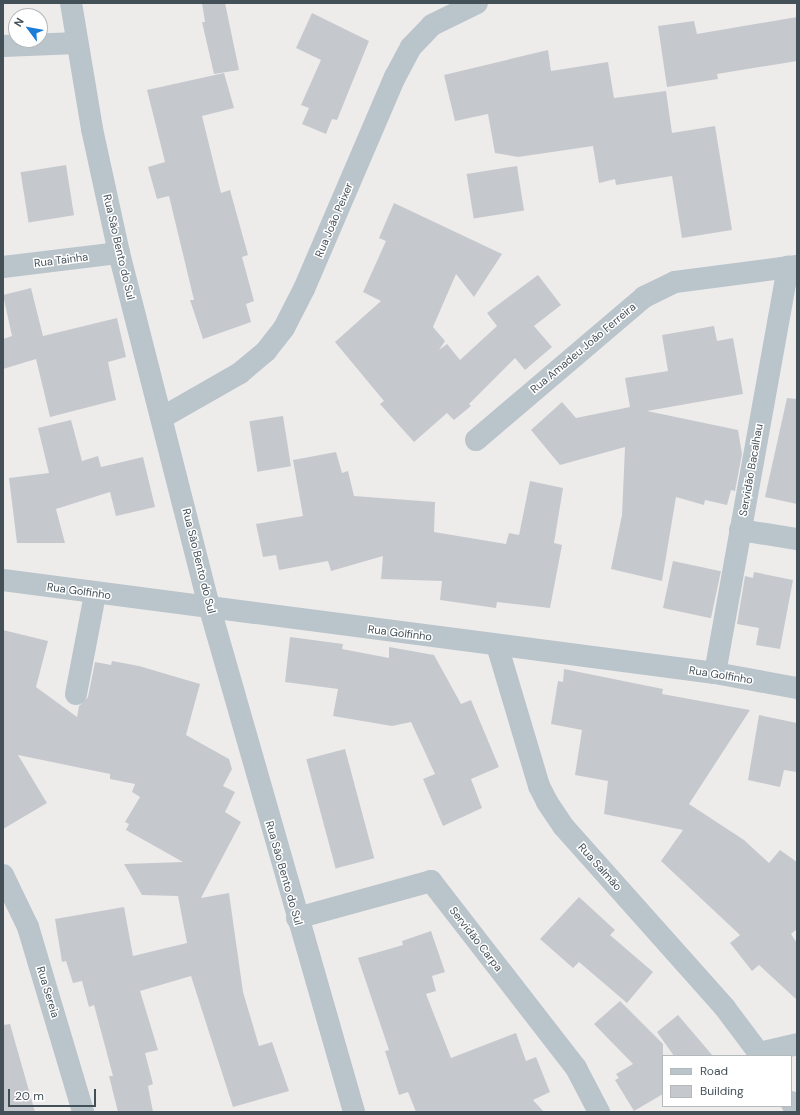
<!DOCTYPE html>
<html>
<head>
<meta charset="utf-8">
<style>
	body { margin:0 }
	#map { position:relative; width:800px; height:1115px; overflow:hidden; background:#eeebeb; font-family:"DM Sans",sans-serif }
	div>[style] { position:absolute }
	.building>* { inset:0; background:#c5c9ce; transform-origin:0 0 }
	.minor>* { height:22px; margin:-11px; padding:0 11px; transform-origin:11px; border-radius:11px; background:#b9c4cb }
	span { translate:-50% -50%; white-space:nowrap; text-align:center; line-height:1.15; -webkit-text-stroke:3px #fff; paint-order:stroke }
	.street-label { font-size:11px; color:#445058 }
	.frame { position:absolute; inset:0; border:4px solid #445058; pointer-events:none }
	.legend { position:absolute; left:662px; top:1055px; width:130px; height:52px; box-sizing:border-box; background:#fff; border:1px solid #b4b9bc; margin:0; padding:5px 7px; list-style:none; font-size:12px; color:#445058 }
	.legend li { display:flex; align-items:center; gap:8px; height:20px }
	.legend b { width:20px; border:1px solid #b4b9bc }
	.north { position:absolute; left:8px; top:8px; width:40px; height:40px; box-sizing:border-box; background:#fff; border:1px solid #b4b9bc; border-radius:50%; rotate:302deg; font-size:11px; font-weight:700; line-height:16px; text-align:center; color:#445058 }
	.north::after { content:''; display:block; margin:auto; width:14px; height:18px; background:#1b7dd8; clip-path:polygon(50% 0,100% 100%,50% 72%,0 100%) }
	.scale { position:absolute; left:8px; top:1089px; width:88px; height:18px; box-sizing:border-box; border:2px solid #445058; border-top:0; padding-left:5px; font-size:12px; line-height:14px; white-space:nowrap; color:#445058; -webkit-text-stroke:3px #fff; paint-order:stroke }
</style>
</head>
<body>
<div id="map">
	<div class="building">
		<i style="clip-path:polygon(202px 3px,225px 3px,239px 70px,214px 74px,202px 22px,205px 22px)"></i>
		<i style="clip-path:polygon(312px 13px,369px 41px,337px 120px,332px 119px,326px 134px,302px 124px,309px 108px,301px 105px,321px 60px,296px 48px)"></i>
		<i style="clip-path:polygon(797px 17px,797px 61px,717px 74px,718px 79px,667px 87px,658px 26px,694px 21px,697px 34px)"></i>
		<i style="clip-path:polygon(548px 50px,551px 71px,608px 62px,614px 98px,666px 91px,672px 133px,715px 126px,732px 230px,682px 238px,672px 176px,616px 185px,615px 179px,599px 183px,593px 146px,518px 157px,495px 153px,488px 114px,455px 121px,444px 75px)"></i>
		<i style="clip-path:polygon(224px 73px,234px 108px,202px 116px,221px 193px,230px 190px,248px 255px,242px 257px,254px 301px,246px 304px,251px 322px,203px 339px,190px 300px,194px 300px,169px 196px,157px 199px,148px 167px,165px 162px,147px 90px)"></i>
		<i style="left:66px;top:165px;width:51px;height:46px;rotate:81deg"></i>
		<i style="left:517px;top:166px;width:45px;height:51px;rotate:81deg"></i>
		<i style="clip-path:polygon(394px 203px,502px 254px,474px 297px,456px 274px,433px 327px,445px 341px,439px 350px,447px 344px,460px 360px,497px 326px,487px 313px,538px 275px,561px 305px,534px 326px,552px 347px,525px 370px,515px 358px,469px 404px,471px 406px,454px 420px,447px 413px,414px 442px,380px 404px,384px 401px,335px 342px,381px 301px,363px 292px,386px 241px,379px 238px)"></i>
		<i style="clip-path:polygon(31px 288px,43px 336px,117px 318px,126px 357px,108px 362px,116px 400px,50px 417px,36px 359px,3px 369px,3px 339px,12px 336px,3px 295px)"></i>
		<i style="clip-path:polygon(714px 326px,717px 341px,733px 338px,743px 394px,647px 411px,738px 430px,742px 454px,735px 491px,731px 490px,727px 505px,705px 500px,704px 505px,676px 497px,662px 581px,611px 569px,622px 515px,625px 447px,560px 465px,531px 430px,562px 402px,576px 418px,630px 407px,625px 378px,668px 371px,662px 335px)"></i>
		<i style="clip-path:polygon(787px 398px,797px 399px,797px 504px,765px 497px)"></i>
		<i style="left:283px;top:416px;width:51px;height:34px;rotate:81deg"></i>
		<i style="clip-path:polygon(71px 420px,82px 461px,98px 456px,101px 467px,143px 457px,155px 507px,116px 516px,110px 492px,56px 509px,65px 543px,17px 543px,9px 478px,49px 473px,38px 428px)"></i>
		<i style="clip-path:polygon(336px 452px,342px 473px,348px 471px,354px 496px,435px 502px,434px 532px,506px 544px,509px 533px,519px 535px,530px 481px,563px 488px,554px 543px,562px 545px,550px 608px,497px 602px,496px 608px,440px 600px,442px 581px,381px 579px,383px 556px,331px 571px,328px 561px,279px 570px,276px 555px,263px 557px,256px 524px,303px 516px,293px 460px)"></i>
		<i style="left:673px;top:561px;width:49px;height:48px;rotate:12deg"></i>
		<i style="clip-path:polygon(754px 572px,793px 580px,780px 649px,756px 645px,759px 628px,737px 624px,745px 576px,753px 578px)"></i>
		<i style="clip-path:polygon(3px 630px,48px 641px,36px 687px,77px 717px,79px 706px,88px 697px,95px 662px,111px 665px,112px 661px,139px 666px,200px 684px,186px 735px,229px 759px,232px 769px,223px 786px,235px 792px,225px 812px,241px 822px,201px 898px,229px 893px,243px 992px,259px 1046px,272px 1042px,289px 1091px,233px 1107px,191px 976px,140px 991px,158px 1050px,145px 1053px,153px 1084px,148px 1086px,153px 1112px,118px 1112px,109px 1076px,113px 1076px,94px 1005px,89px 1007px,82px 981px,73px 983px,66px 961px,62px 962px,55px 919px,124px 907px,133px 956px,187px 943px,178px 896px,142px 895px,124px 864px,183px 862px,126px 830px,129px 824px,125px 822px,140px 797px,132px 792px,135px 784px,110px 779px,110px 774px,18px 755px,47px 803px,3px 829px)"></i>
		<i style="clip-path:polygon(290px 637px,343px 644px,342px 649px,389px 658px,389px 647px,434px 655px,461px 704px,471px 700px,499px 767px,471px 779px,482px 808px,443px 826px,423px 779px,435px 774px,411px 722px,392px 726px,333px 716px,338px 689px,285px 682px)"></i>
		<i style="clip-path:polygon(564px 669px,663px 689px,662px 694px,750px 710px,689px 804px,744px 840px,769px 863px,780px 850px,797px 862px,797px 929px,791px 934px,797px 943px,797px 1000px,759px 965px,752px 971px,730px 943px,740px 935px,661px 861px,683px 830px,604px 814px,608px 781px,575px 775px,582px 730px,551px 724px,558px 681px,563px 682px)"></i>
		<i style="clip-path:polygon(759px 715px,797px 723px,797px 772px,784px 770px,780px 787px,748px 780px)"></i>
		<i style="left:345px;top:749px;width:113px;height:40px;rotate:75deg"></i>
		<i style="clip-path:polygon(579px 897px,615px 930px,610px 935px,653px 972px,627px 1003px,579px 962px,573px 968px,540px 939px)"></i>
		<i style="clip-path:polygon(431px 931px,445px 972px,432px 976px,436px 991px,426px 994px,451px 1058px,516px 1033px,526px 1061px,536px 1057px,550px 1092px,533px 1100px,544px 1112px,416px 1112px,408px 1092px,399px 1095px,385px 1051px,389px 1050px,358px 958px,403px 945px,402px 941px)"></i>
		<i style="clip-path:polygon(620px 1001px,663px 1044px,663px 1094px,634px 1111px,615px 1080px,619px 1078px,616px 1074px,633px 1064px,594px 1024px)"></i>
		<i style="clip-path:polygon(678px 1015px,713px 1056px,674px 1056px,657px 1032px)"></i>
		<i style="clip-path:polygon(10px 1024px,35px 1112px,3px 1112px,3px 1025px)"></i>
	</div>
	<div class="minor">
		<i style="left:71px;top:3px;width:128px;rotate:80.5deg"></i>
		<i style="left:92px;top:129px;width:127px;rotate:77.7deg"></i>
		<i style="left:119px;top:253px;width:367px;rotate:75.7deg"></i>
		<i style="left:210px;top:609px;width:523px;rotate:74.02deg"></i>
		<i style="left:3px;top:46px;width:74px;rotate:-2.3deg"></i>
		<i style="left:3px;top:267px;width:117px;rotate:-6.9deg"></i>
		<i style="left:163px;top:417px;width:89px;rotate:-29.7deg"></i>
		<i style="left:240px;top:373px;width:34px;rotate:-40deg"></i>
		<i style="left:266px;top:351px;width:29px;rotate:-52deg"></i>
		<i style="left:284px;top:328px;width:44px;rotate:-62.9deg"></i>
		<i style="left:304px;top:289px;width:231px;rotate:-66.8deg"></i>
		<i style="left:395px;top:77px;width:34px;rotate:-62deg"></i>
		<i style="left:411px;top:47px;width:30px;rotate:-46deg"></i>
		<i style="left:432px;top:25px;width:50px;rotate:-26.1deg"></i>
		<i style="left:476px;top:440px;width:221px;rotate:-40.4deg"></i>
		<i style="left:644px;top:297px;width:34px;rotate:-26deg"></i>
		<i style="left:675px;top:282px;width:123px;rotate:-7.5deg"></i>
		<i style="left:740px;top:530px;width:58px;rotate:9deg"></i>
		<i style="left:3px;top:580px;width:718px;rotate:7.44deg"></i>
		<i style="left:715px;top:673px;width:83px;rotate:10.4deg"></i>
		<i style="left:497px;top:645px;width:147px;rotate:73.4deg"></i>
		<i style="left:539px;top:786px;width:18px;rotate:63deg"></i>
		<i style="left:547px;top:802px;width:29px;rotate:56deg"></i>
		<i style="left:563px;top:826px;width:244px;rotate:48.3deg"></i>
		<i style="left:725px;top:1008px;width:60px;rotate:53.1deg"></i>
		<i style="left:715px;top:673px;width:413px;rotate:-79.8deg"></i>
		<i style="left:76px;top:694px;width:102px;rotate:-79.2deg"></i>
		<i style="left:3px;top:875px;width:58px;rotate:64.3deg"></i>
		<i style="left:28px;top:927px;width:193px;rotate:73.4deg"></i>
		<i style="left:297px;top:918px;width:139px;rotate:-15.4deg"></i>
		<i style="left:431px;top:881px;width:237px;rotate:52.2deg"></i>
		<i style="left:576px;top:1068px;width:50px;rotate:62.4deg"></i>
		<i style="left:759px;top:1053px;width:39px;rotate:-13deg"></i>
		<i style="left:791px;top:1102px;width:12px;rotate:59deg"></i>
	</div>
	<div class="street-label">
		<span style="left:334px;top:220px;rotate:-67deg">Rua João Peixer</span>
		<span style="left:119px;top:247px;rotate:77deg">Rua São Bento do Sul</span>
		<span style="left:61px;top:260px;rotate:-7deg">Rua Tainha</span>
		<span style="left:583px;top:348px;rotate:-40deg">Rua Amadeu João Ferreira</span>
		<span style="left:751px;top:470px;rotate:-80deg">Servidão Bacalhau</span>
		<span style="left:199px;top:561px;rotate:76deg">Rua São Bento do Sul</span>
		<span style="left:79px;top:591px;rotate:8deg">Rua Golfinho</span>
		<span style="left:400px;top:633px;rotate:7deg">Rua Golfinho</span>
		<span style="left:721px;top:675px;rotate:9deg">Rua Golfinho</span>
		<span style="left:600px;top:867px;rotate:48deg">Rua Salmão</span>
		<span style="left:284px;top:873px;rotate:74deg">Rua São Bento do Sul</span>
		<span style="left:476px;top:939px;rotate:52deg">Servidão Carpa</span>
		<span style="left:48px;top:992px;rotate:73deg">Rua Sereia</span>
	</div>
	<div class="frame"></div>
	<ul class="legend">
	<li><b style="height:5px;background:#b9c4cb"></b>Road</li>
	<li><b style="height:11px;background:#c5c9ce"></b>Building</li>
	</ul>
	<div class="north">N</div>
	<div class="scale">20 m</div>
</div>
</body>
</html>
